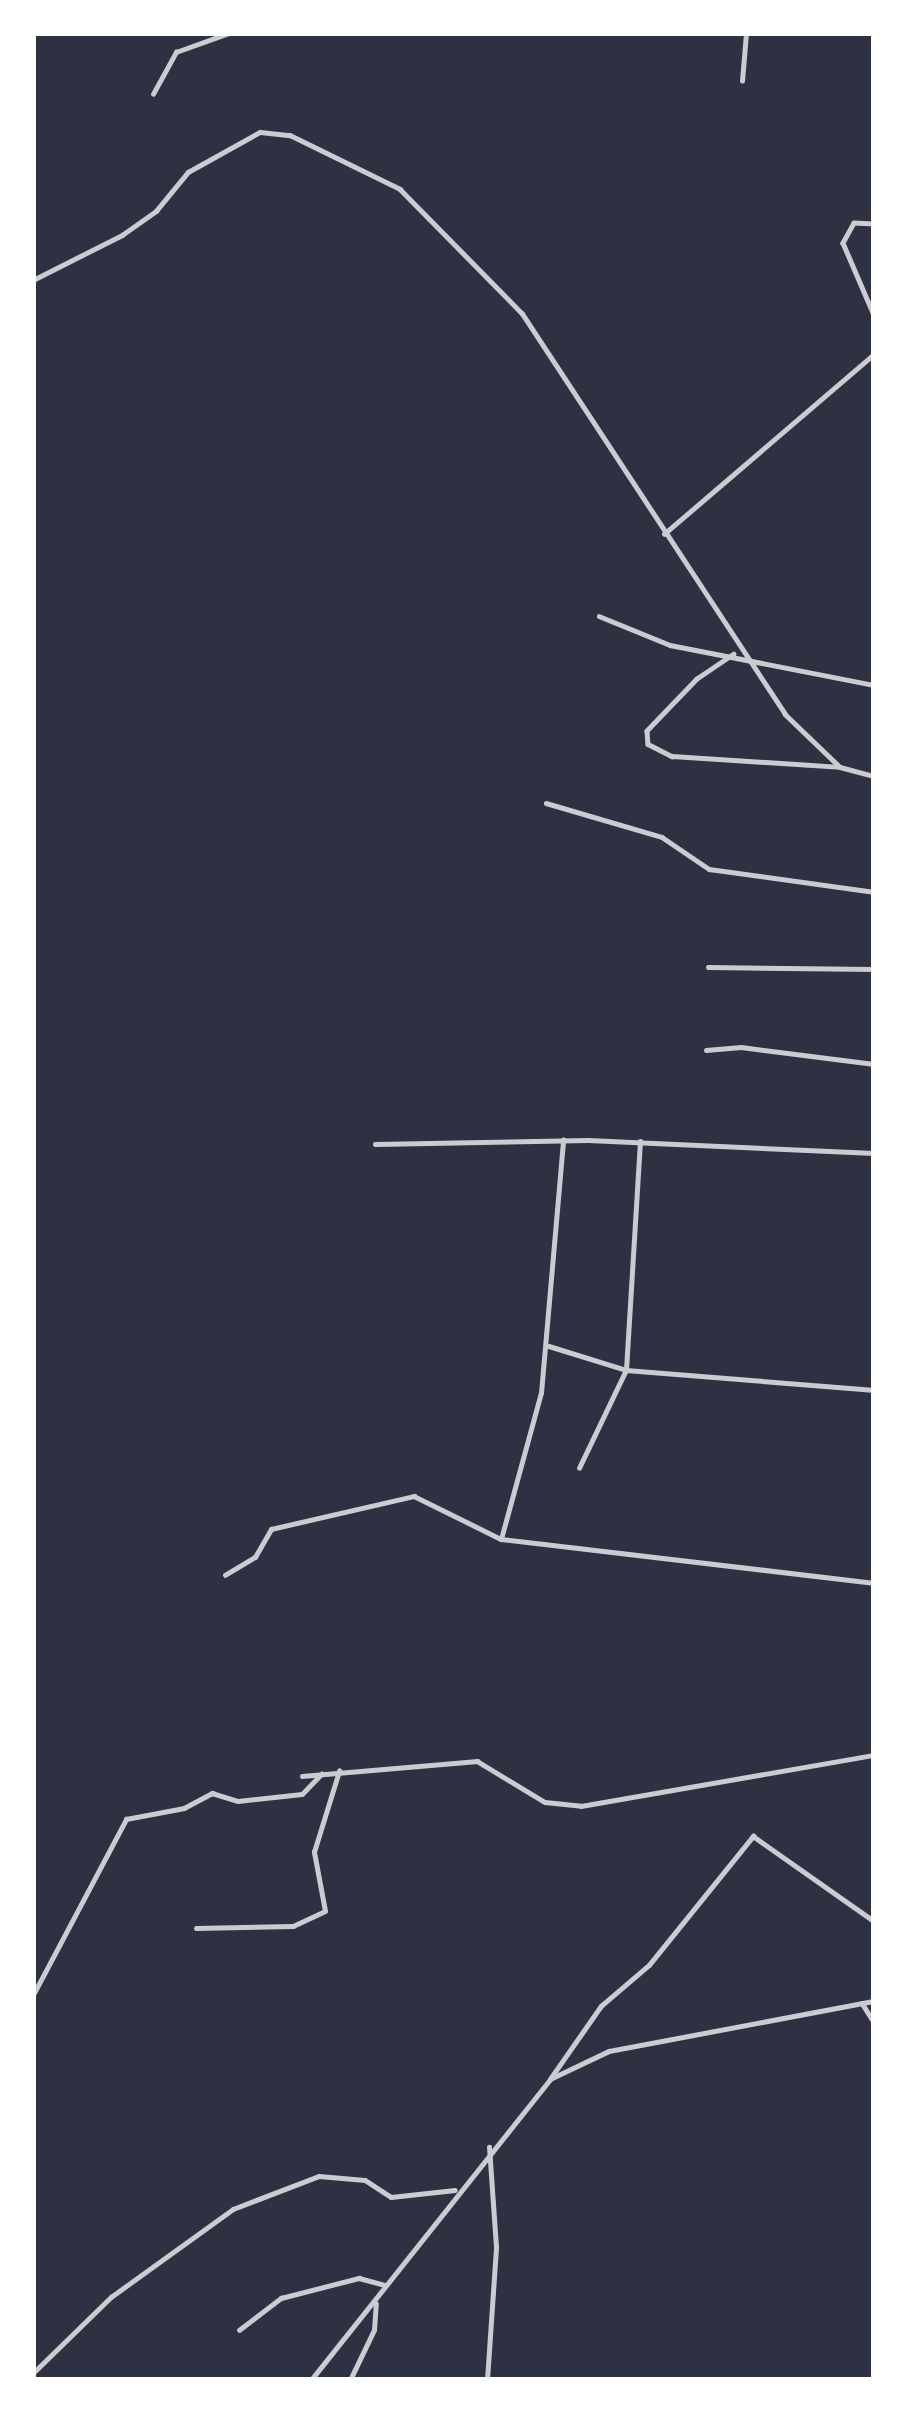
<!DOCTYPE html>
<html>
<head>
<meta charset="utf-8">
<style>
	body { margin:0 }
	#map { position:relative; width:907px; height:2413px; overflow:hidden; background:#2d3142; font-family:"Asap Condensed",sans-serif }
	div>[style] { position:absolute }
	.minor>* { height:4.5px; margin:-2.25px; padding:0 2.25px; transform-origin:2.25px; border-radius:2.25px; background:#caccd0 }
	span { translate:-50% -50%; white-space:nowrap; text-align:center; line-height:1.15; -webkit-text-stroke:10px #fff; paint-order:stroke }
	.frame { position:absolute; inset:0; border:36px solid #fff; pointer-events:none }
</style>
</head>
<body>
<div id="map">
	<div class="minor">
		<i style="left:742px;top:81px;width:48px;rotate:-85.2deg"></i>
		<i style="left:153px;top:94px;width:48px;rotate:-61.3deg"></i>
		<i style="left:176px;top:52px;width:56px;rotate:-19.7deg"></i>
		<i style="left:874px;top:224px;width:20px;rotate:-177deg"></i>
		<i style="left:854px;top:223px;width:23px;rotate:119deg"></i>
		<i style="left:843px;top:243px;width:78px;rotate:66.7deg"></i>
		<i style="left:33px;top:280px;width:100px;rotate:-26.8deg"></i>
		<i style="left:122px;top:235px;width:42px;rotate:-35.2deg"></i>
		<i style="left:156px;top:211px;width:50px;rotate:-50.6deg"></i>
		<i style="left:188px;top:172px;width:82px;rotate:-29.1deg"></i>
		<i style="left:260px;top:132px;width:30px;rotate:6deg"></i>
		<i style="left:290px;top:135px;width:123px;rotate:26.1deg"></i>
		<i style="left:400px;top:189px;width:174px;rotate:45.5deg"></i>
		<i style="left:522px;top:313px;width:480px;rotate:56.7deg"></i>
		<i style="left:785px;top:714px;width:76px;rotate:43.9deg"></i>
		<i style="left:840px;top:767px;width:35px;rotate:15deg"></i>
		<i style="left:664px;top:534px;width:277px;rotate:-40.6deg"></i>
		<i style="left:599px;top:616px;width:77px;rotate:22.2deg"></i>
		<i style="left:670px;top:645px;width:208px;rotate:11.1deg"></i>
		<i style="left:734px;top:654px;width:45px;rotate:146deg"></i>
		<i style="left:697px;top:679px;width:72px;rotate:133.9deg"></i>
		<i style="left:647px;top:731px;width:13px;rotate:86deg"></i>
		<i style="left:648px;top:744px;width:27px;rotate:27deg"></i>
		<i style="left:672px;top:756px;width:168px;rotate:3.7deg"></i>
		<i style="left:546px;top:803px;width:121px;rotate:16.3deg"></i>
		<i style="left:662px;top:837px;width:57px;rotate:34.2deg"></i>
		<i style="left:709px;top:869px;width:167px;rotate:7.9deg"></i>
		<i style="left:708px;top:967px;width:166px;rotate:0.7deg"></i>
		<i style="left:706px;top:1050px;width:35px;rotate:-5deg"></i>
		<i style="left:741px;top:1047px;width:134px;rotate:7.3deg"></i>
		<i style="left:375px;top:1144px;width:213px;rotate:-1.1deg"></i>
		<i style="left:588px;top:1140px;width:286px;rotate:2.6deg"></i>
		<i style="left:549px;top:1346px;width:81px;rotate:17.3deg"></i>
		<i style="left:626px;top:1370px;width:249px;rotate:4.6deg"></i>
		<i style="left:579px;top:1468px;width:109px;rotate:-64.4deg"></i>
		<i style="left:626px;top:1370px;width:229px;rotate:-86.5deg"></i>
		<i style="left:501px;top:1539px;width:151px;rotate:-74.7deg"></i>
		<i style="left:541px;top:1393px;width:254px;rotate:-85deg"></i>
		<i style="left:225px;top:1575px;width:35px;rotate:-31deg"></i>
		<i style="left:255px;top:1557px;width:32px;rotate:-60deg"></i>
		<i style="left:271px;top:1529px;width:147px;rotate:-13deg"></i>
		<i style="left:414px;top:1496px;width:97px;rotate:26.3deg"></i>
		<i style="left:501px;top:1539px;width:376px;rotate:6.7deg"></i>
		<i style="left:302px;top:1776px;width:176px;rotate:-4.9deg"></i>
		<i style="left:477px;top:1761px;width:79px;rotate:31.1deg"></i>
		<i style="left:545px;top:1802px;width:36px;rotate:6deg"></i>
		<i style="left:581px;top:1806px;width:297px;rotate:-9.9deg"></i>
		<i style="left:196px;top:1928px;width:97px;rotate:-1.2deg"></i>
		<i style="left:293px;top:1926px;width:35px;rotate:-25deg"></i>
		<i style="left:325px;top:1911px;width:60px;rotate:-100.6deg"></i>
		<i style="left:314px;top:1852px;width:85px;rotate:-72.8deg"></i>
		<i style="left:33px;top:1995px;width:199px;rotate:-62.1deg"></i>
		<i style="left:126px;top:1819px;width:59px;rotate:-10.7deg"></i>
		<i style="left:184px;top:1808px;width:32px;rotate:-28deg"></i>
		<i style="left:212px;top:1793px;width:27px;rotate:17deg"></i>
		<i style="left:238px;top:1801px;width:64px;rotate:-6.2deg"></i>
		<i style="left:302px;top:1794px;width:28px;rotate:-46deg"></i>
		<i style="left:862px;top:2003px;width:22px;rotate:58deg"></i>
		<i style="left:550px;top:2079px;width:89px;rotate:-55.1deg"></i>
		<i style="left:601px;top:2006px;width:63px;rotate:-40.5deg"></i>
		<i style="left:649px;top:1965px;width:166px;rotate:-51.1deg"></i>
		<i style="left:753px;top:1836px;width:148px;rotate:35.1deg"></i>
		<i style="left:239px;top:2330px;width:53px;rotate:-37.3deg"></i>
		<i style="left:281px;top:2298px;width:81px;rotate:-14.4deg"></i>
		<i style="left:359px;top:2278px;width:27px;rotate:15deg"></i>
		<i style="left:33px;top:2373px;width:109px;rotate:-44.3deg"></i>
		<i style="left:111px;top:2297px;width:150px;rotate:-35.8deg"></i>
		<i style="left:233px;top:2209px;width:92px;rotate:-21deg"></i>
		<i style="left:319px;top:2176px;width:46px;rotate:5deg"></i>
		<i style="left:365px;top:2180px;width:31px;rotate:33deg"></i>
		<i style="left:391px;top:2197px;width:64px;rotate:-6.2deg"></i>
		<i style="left:311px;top:2380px;width:384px;rotate:-51.5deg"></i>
		<i style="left:550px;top:2079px;width:65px;rotate:-25.4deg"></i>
		<i style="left:609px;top:2051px;width:270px;rotate:-10.7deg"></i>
		<i style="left:350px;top:2380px;width:55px;rotate:-64.4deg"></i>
		<i style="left:374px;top:2330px;width:26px;rotate:-86deg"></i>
		<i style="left:487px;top:2380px;width:133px;rotate:-86.1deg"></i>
		<i style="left:496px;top:2247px;width:100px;rotate:-94deg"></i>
	</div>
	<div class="frame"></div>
</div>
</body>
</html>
